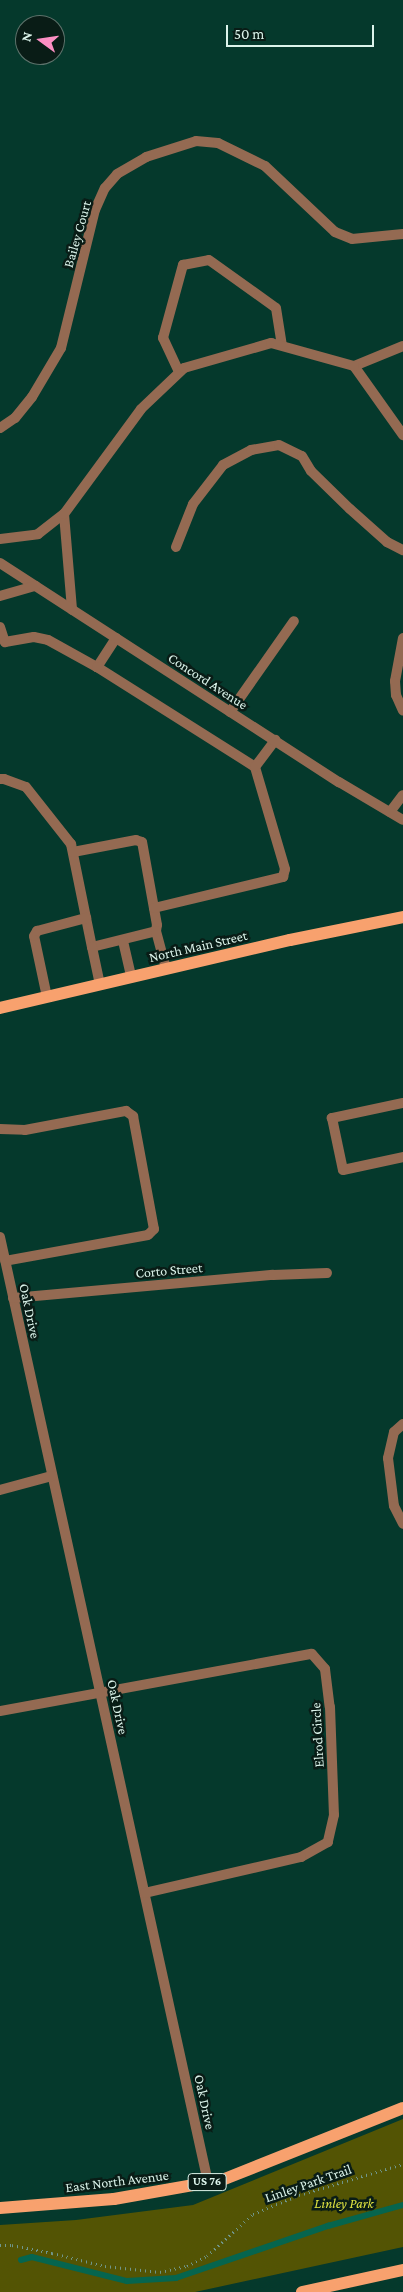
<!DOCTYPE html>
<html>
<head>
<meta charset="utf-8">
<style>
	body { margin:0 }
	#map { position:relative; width:403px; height:2292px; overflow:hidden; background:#05392c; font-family:"Crimson Pro",serif }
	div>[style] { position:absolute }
	.green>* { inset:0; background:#535404 }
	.stream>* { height:5.5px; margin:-2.75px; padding:0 2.75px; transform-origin:2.75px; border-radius:2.75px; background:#06654e }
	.path>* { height:3px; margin-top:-1.5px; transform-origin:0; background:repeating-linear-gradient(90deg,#70968b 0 1px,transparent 0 5px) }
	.service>* { height:10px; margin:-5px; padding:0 5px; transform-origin:5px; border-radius:5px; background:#946a52 }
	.minor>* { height:10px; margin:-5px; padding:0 5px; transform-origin:5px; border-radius:5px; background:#946a52 }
	.tertiary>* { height:10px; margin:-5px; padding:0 5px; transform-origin:5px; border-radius:5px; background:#946a52 }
	.primary>* { height:12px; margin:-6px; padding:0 6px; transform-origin:6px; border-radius:6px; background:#f8a16e }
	span { translate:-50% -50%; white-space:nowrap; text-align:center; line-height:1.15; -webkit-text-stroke:5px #091c16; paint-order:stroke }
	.shield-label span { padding:1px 4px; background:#091c16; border:1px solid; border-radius:4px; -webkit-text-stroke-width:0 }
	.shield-label { font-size:12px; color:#dcf4eb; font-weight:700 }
	.street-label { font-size:14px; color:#dcf4eb }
	.park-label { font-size:14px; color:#e0e441; font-style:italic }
	.north { position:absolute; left:15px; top:15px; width:50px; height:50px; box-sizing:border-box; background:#091c16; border:1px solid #5d726b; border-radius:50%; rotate:284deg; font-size:14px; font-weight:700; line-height:20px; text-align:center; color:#dcf4eb }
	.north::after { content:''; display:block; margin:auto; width:18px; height:22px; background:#fb8fc3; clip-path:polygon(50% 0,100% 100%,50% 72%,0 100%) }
	.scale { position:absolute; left:226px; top:25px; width:148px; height:22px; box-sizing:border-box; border:2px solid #dcf4eb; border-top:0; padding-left:6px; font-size:15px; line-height:18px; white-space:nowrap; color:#dcf4eb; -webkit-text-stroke:4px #091c16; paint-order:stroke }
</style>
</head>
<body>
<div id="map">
	<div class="green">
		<i style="clip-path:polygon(403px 2119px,403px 2247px,195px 2292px,0 2292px,0 2225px,76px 2220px,193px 2205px)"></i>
	</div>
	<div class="stream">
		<i style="left:21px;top:2260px;width:11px;rotate:-15deg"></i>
		<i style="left:32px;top:2257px;width:98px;rotate:14.2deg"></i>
		<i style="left:127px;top:2281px;width:49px;rotate:-3.5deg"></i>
		<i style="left:176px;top:2278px;width:161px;rotate:-18.9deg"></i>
		<i style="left:328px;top:2226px;width:78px;rotate:-15.6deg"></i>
	</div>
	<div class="path">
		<i style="left:0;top:2245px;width:12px"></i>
		<i style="left:12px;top:2245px;width:41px;rotate:11.3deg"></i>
		<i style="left:52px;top:2253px;width:55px;rotate:13.8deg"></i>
		<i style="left:105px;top:2266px;width:55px;rotate:6.2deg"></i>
		<i style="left:160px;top:2272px;width:28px;rotate:-13deg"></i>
		<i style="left:187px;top:2266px;width:22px;rotate:-27deg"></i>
		<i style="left:207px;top:2256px;width:62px;rotate:-42.4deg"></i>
		<i style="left:253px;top:2214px;width:50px;rotate:-22.4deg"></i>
		<i style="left:299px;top:2195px;width:109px;rotate:-16.6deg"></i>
	</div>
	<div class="service">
		<i style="left:0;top:627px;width:16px;rotate:72deg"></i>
		<i style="left:5px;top:642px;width:29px;rotate:-10deg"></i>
		<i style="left:34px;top:637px;width:14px;rotate:12deg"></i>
		<i style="left:48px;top:640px;width:56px;rotate:28.9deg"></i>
		<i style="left:116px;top:638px;width:35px;rotate:123deg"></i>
		<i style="left:97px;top:667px;width:187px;rotate:32.3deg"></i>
		<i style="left:403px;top:638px;width:44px;rotate:100.5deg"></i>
		<i style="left:395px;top:681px;width:14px;rotate:86deg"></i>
		<i style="left:396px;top:695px;width:17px;rotate:66deg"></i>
		<i style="left:230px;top:712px;width:111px;rotate:-54.9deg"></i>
		<i style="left:0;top:779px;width:4px"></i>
		<i style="left:4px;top:779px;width:23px;rotate:20deg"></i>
		<i style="left:26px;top:787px;width:73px;rotate:51.7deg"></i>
		<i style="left:71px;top:844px;width:105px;rotate:78.5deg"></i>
		<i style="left:92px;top:947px;width:66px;rotate:-14deg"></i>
		<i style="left:156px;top:931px;width:6px;rotate:-81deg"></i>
		<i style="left:157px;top:925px;width:84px;rotate:-100.2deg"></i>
		<i style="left:142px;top:842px;width:6px;rotate:-162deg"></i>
		<i style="left:136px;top:840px;width:64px;rotate:169.2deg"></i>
		<i style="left:390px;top:812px;width:21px;rotate:-53deg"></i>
		<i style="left:154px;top:908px;width:133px;rotate:-13.5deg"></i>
		<i style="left:283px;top:877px;width:8px;rotate:-76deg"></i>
		<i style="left:285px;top:869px;width:106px;rotate:-106.4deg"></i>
		<i style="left:255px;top:767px;width:34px;rotate:-53deg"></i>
		<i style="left:156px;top:931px;width:39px;rotate:75deg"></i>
		<i style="left:123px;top:941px;width:37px;rotate:77deg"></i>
		<i style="left:92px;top:947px;width:38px;rotate:78deg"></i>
		<i style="left:47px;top:997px;width:62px;rotate:-102deg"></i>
		<i style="left:34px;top:936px;width:6px;rotate:-59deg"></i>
		<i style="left:37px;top:931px;width:51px;rotate:-14.9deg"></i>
		<i style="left:403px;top:1103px;width:73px;rotate:168.1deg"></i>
		<i style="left:332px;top:1118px;width:53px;rotate:78.1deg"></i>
		<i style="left:343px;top:1170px;width:61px;rotate:-12.2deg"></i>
		<i style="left:0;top:1129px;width:25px;rotate:2deg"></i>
		<i style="left:25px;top:1130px;width:103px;rotate:-10.7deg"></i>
		<i style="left:126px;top:1111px;width:9px;rotate:36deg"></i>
		<i style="left:133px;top:1116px;width:115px;rotate:79.5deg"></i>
		<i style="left:154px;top:1229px;width:8px;rotate:135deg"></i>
		<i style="left:148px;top:1235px;width:145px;rotate:169.7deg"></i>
		<i style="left:403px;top:1424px;width:12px;rotate:138deg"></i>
		<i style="left:394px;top:1432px;width:27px;rotate:103deg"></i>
		<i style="left:388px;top:1458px;width:48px;rotate:82.9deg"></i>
		<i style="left:394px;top:1506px;width:20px;rotate:63deg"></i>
	</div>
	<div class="minor">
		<i style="left:403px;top:346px;width:53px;rotate:157.8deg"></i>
		<i style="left:354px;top:366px;width:85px;rotate:54.6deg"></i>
		<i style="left:179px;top:372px;width:38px;rotate:-115deg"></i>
		<i style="left:163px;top:338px;width:76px;rotate:-74.7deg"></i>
		<i style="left:183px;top:265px;width:26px;rotate:-11deg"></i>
		<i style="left:209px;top:260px;width:82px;rotate:35.6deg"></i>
		<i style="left:276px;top:308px;width:37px;rotate:81deg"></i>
		<i style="left:0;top:428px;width:18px;rotate:-34deg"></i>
		<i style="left:15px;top:418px;width:27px;rotate:-51deg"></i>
		<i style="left:32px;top:397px;width:57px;rotate:-59.4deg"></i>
		<i style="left:61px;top:348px;width:142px;rotate:-76.2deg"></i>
		<i style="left:95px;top:210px;width:24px;rotate:-66deg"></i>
		<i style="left:105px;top:188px;width:18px;rotate:-49deg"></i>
		<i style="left:117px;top:174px;width:34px;rotate:-30deg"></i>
		<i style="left:146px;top:157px;width:52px;rotate:-17.7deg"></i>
		<i style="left:196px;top:141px;width:22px;rotate:5deg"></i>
		<i style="left:218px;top:143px;width:52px;rotate:26.1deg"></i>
		<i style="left:265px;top:166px;width:96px;rotate:43.3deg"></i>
		<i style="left:335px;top:232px;width:18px;rotate:22deg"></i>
		<i style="left:352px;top:239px;width:51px;rotate:-5.6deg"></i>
		<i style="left:64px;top:514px;width:96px;rotate:85.2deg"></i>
		<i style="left:0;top:539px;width:38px;rotate:-7deg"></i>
		<i style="left:38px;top:534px;width:33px;rotate:-38deg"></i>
		<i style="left:64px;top:514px;width:130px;rotate:-53.7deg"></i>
		<i style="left:141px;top:409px;width:59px;rotate:-43.6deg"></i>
		<i style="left:184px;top:368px;width:91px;rotate:-16deg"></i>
		<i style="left:271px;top:343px;width:86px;rotate:15.5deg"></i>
		<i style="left:176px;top:547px;width:46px;rotate:-68.4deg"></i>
		<i style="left:193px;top:504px;width:49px;rotate:-52.4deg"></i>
		<i style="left:223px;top:465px;width:32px;rotate:-28deg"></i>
		<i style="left:251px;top:450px;width:28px;rotate:-10deg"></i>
		<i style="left:279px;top:445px;width:25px;rotate:26deg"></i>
		<i style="left:302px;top:456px;width:17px;rotate:59deg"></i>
		<i style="left:311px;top:471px;width:54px;rotate:44.3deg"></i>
		<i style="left:350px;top:509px;width:50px;rotate:41.7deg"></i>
		<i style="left:387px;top:542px;width:18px;rotate:27deg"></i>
		<i style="left:0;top:1237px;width:968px;rotate:77.59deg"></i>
		<i style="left:13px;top:1298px;width:261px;rotate:-5.1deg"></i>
		<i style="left:273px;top:1275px;width:54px;rotate:-2.1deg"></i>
		<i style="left:0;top:1490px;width:54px;rotate:-15.1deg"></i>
		<i style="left:0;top:1711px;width:317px;rotate:-10.4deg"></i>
		<i style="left:312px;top:1654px;width:20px;rotate:49deg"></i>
		<i style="left:325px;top:1669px;width:38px;rotate:83deg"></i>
		<i style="left:330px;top:1707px;width:108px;rotate:87.9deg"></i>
		<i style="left:334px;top:1815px;width:28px;rotate:103deg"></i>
		<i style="left:328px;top:1842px;width:31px;rotate:151deg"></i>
		<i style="left:301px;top:1857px;width:160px;rotate:167deg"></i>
	</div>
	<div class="tertiary">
		<i style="left:0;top:563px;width:404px;rotate:32.9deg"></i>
		<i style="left:339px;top:782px;width:74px;rotate:30.7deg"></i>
		<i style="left:0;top:596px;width:37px;rotate:-16deg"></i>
	</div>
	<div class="primary">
		<i style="left:0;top:1008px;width:298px;rotate:-13.2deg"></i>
		<i style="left:290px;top:940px;width:115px;rotate:-11.5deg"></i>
		<i style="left:0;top:2208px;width:114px;rotate:-4.5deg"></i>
		<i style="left:114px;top:2199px;width:110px;rotate:-10deg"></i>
		<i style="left:222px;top:2180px;width:195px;rotate:-21.7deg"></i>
		<i style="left:302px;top:2292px;width:103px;rotate:-12.3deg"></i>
	</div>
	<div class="shield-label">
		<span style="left:207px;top:2182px">US 76</span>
	</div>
	<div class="street-label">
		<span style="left:77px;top:234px;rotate:-74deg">Bailey Court</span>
		<span style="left:208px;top:681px;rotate:33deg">Concord Avenue</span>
		<span style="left:198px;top:946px;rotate:-13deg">North Main Street</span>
		<span style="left:169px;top:1270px;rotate:-5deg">Corto Street</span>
		<span style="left:30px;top:1311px;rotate:78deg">Oak Drive</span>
		<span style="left:118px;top:1707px;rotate:78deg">Oak Drive</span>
		<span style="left:317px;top:1735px;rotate:-93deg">Elrod Circle</span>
		<span style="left:205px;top:2102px;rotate:78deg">Oak Drive</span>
		<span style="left:117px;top:2181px;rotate:-7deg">East North Avenue</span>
		<span style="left:308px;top:2183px;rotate:-19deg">Linley Park Trail</span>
	</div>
	<div class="park-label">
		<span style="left:344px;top:2203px">Linley Park</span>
	</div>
	<div class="north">N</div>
	<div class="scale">50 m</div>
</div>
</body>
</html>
